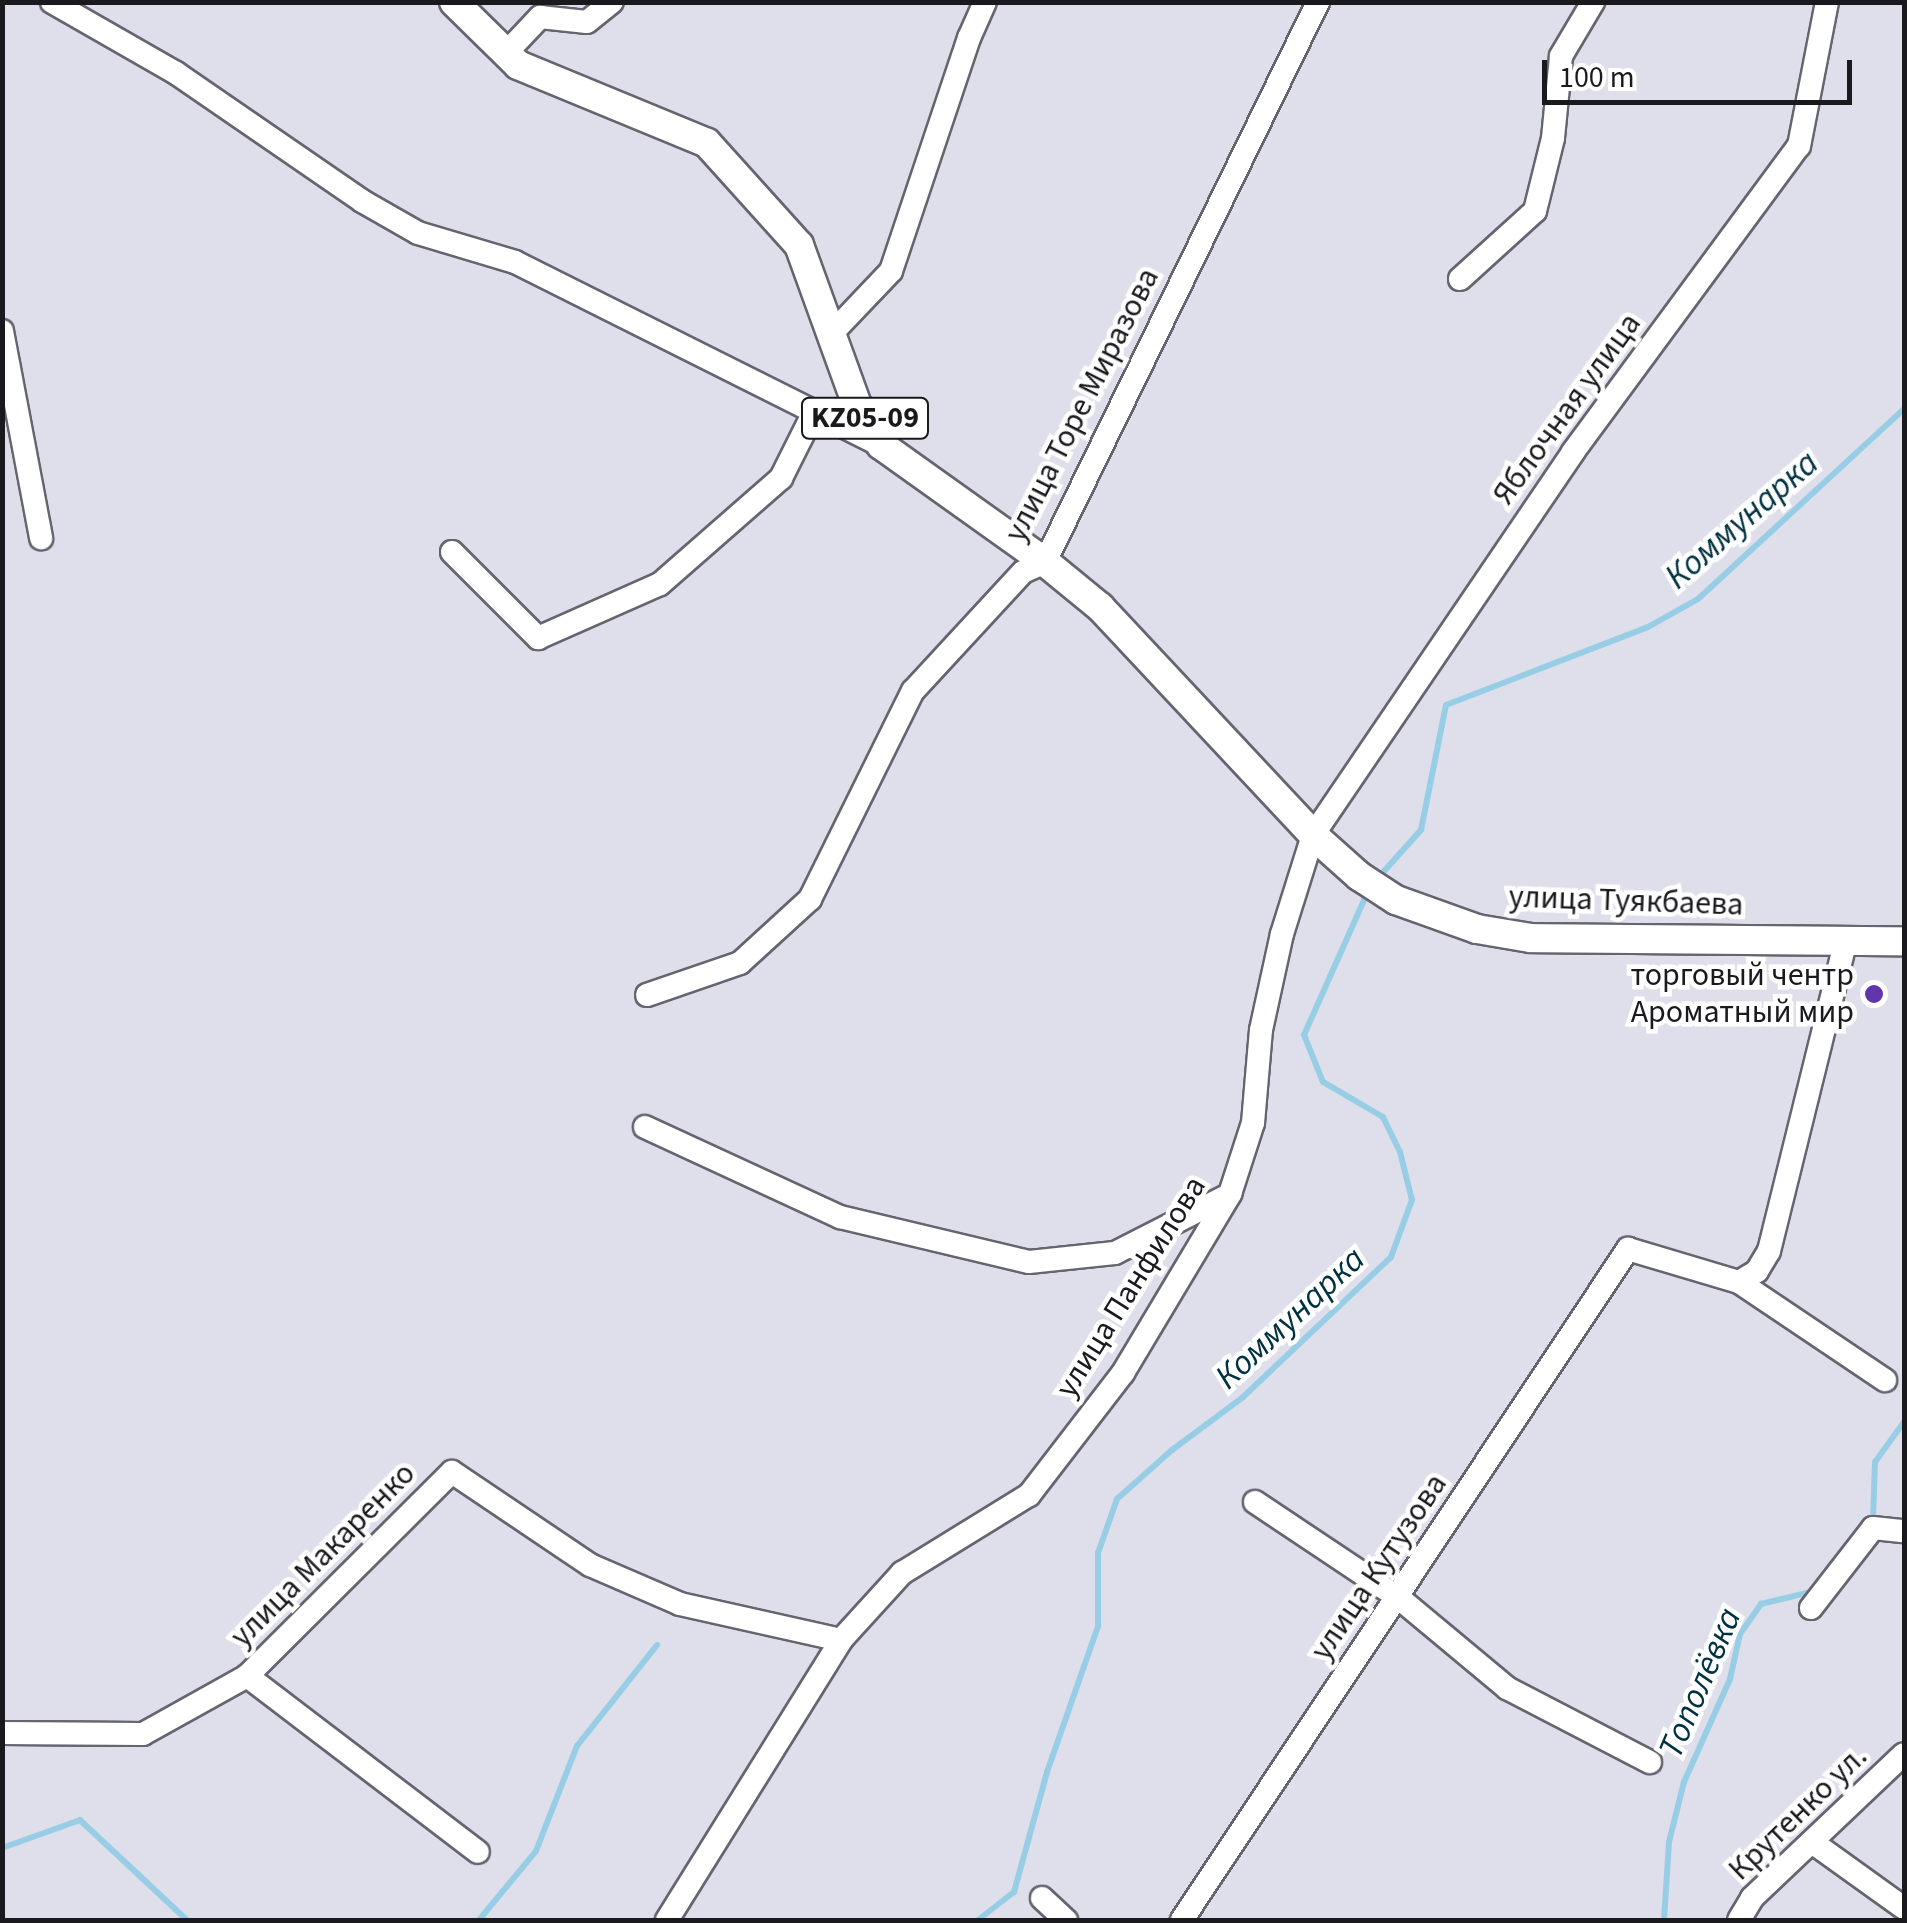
<!DOCTYPE html>
<html>
<head>
<meta charset="utf-8">
<style>
	body { margin:0 }
	#map { position:relative; width:1907px; height:1923px; overflow:hidden; background:#dfdfec; font-family:"Source Sans 3",sans-serif }
	div>[style] { position:absolute }
	.stream>* { height:6px; margin:-3px; padding:0 3px; transform-origin:3px; border-radius:3px; background:#98cee5 }
	.roads { filter:drop-shadow(2px 0 #656570) drop-shadow(-2px 0 #656570) drop-shadow(0 2px #656570) drop-shadow(0 -2px #656570) }
	.minor>* { height:22px; margin:-11px; padding:0 11px; transform-origin:11px; border-radius:11px; background:#fff }
	.major>* { height:28px; margin:-14px; padding:0 14px; transform-origin:14px; border-radius:14px; background:#fff }
	.dots>* { width:28px; height:28px; translate:-50% -50%; box-sizing:border-box; border:5px solid #fff; border-radius:50% }
	span { translate:-50% -50%; white-space:nowrap; text-align:center; line-height:1.15; -webkit-text-stroke:9px #fff; paint-order:stroke }
	.shield-label span { padding:2px 8px; background:#fff; border:2px solid; border-radius:8px; -webkit-text-stroke-width:0 }
	.shield-label { font-size:30px; color:#1a1a1e; font-weight:700 }
	.street-label { font-size:32px; color:#1a1a1e }
	.poi-label { font-size:32px; color:#1a1a1e }
	.right { translate:-100% -50%; text-align:right }
	.water-label { font-size:35px; color:#003141; font-style:italic }
	.frame { position:absolute; inset:0; border:5px solid #1a1a1e; pointer-events:none }
	.scale { position:absolute; left:1542px; top:60px; width:310px; height:45px; box-sizing:border-box; border:5px solid #1a1a1e; border-top:0; padding-left:12px; font-size:30px; line-height:35px; white-space:nowrap; color:#1a1a1e; -webkit-text-stroke:8px #fff; paint-order:stroke }
</style>
</head>
<body>
<div id="map">
	<div class="stream">
		<i style="left:1377px;top:879px;width:66px;rotate:-48.1deg"></i>
		<i style="left:1421px;top:830px;width:127px;rotate:-78.7deg"></i>
		<i style="left:1446px;top:705px;width:217px;rotate:-21.1deg"></i>
		<i style="left:1648px;top:627px;width:57px;rotate:-29.2deg"></i>
		<i style="left:1698px;top:599px;width:280px;rotate:-42.7deg"></i>
		<i style="left:1873px;top:1521px;width:59px;rotate:-88.1deg"></i>
		<i style="left:1875px;top:1462px;width:49px;rotate:-54.1deg"></i>
		<i style="left:2px;top:1848px;width:83px;rotate:-19.7deg"></i>
		<i style="left:80px;top:1820px;width:146px;rotate:43.1deg"></i>
		<i style="left:479px;top:1920px;width:89px;rotate:-50.4deg"></i>
		<i style="left:536px;top:1851px;width:113px;rotate:-68.7deg"></i>
		<i style="left:577px;top:1746px;width:129px;rotate:-51.6deg"></i>
		<i style="left:978px;top:1920px;width:46px;rotate:-37.9deg"></i>
		<i style="left:1014px;top:1892px;width:124px;rotate:-74.6deg"></i>
		<i style="left:1047px;top:1772px;width:155px;rotate:-70.7deg"></i>
		<i style="left:1098px;top:1626px;width:73px;rotate:-90deg"></i>
		<i style="left:1098px;top:1553px;width:57px;rotate:-70.6deg"></i>
		<i style="left:1117px;top:1499px;width:74px;rotate:-41.7deg"></i>
		<i style="left:1172px;top:1450px;width:89px;rotate:-36.7deg"></i>
		<i style="left:1243px;top:1397px;width:204px;rotate:-43.4deg"></i>
		<i style="left:1391px;top:1257px;width:61px;rotate:-69.8deg"></i>
		<i style="left:1412px;top:1200px;width:49px;rotate:-104deg"></i>
		<i style="left:1400px;top:1152px;width:39px;rotate:-116deg"></i>
		<i style="left:1383px;top:1117px;width:69px;rotate:-149.7deg"></i>
		<i style="left:1323px;top:1082px;width:51px;rotate:-112deg"></i>
		<i style="left:1304px;top:1035px;width:160px;rotate:-66deg"></i>
		<i style="left:1664px;top:1920px;width:78px;rotate:-86.3deg"></i>
		<i style="left:1669px;top:1842px;width:62px;rotate:-76deg"></i>
		<i style="left:1684px;top:1782px;width:113px;rotate:-65.9deg"></i>
		<i style="left:1730px;top:1679px;width:46px;rotate:-77.5deg"></i>
		<i style="left:1740px;top:1634px;width:37px;rotate:-55deg"></i>
		<i style="left:1761px;top:1604px;width:56px;rotate:-13.5deg"></i>
	</div>
	<div class="roads">
		<div class="minor">
			<i style="left:52px;top:2px;width:143px;rotate:29.8deg"></i>
			<i style="left:176px;top:73px;width:226px;rotate:34.5deg"></i>
			<i style="left:362px;top:201px;width:64px;rotate:29.7deg"></i>
			<i style="left:418px;top:233px;width:101px;rotate:16.6deg"></i>
			<i style="left:515px;top:262px;width:409px;rotate:26.6deg"></i>
			<i style="left:506px;top:53px;width:50px;rotate:-46.6deg"></i>
			<i style="left:540px;top:17px;width:47px;rotate:6.1deg"></i>
			<i style="left:587px;top:22px;width:32px;rotate:-39deg"></i>
			<i style="left:1460px;top:279px;width:101px;rotate:-42.2deg"></i>
			<i style="left:1535px;top:211px;width:75px;rotate:-76.1deg"></i>
			<i style="left:1553px;top:138px;width:82px;rotate:-84.4deg"></i>
			<i style="left:1561px;top:56px;width:63px;rotate:-59.3deg"></i>
			<i style="left:2px;top:331px;width:211px;rotate:79.3deg"></i>
			<i style="left:833px;top:332px;width:84px;rotate:-46.4deg"></i>
			<i style="left:891px;top:271px;width:246px;rotate:-71.5deg"></i>
			<i style="left:969px;top:38px;width:39px;rotate:-66deg"></i>
			<i style="left:452px;top:552px;width:122px;rotate:45deg"></i>
			<i style="left:538px;top:638px;width:133px;rotate:-23.9deg"></i>
			<i style="left:660px;top:584px;width:161px;rotate:-41.2deg"></i>
			<i style="left:781px;top:478px;width:74px;rotate:-63.4deg"></i>
			<i style="left:647px;top:995px;width:98px;rotate:-19deg"></i>
			<i style="left:740px;top:963px;width:95px;rotate:-42.4deg"></i>
			<i style="left:810px;top:899px;width:232px;rotate:-63.7deg"></i>
			<i style="left:913px;top:691px;width:162px;rotate:-47.3deg"></i>
			<i style="left:1023px;top:572px;width:24px;rotate:-24deg"></i>
			<i style="left:1045px;top:562px;width:623px;rotate:-64.01deg"></i>
			<i style="left:645px;top:1127px;width:215px;rotate:24.8deg"></i>
			<i style="left:840px;top:1217px;width:194px;rotate:13.4deg"></i>
			<i style="left:1029px;top:1262px;width:86px;rotate:-6deg"></i>
			<i style="left:1115px;top:1253px;width:126px;rotate:-27deg"></i>
			<i style="left:1739px;top:1282px;width:21px;rotate:-31deg"></i>
			<i style="left:1757px;top:1271px;width:23px;rotate:-59deg"></i>
			<i style="left:1769px;top:1251px;width:321px;rotate:-76.1deg"></i>
			<i style="left:1255px;top:1502px;width:173px;rotate:33.7deg"></i>
			<i style="left:1399px;top:1598px;width:141px;rotate:39.8deg"></i>
			<i style="left:1507px;top:1688px;width:161px;rotate:27.4deg"></i>
			<i style="left:1811px;top:1608px;width:101px;rotate:-52.2deg"></i>
			<i style="left:1873px;top:1528px;width:31px;rotate:6deg"></i>
			<i style="left:247px;top:1676px;width:290px;rotate:37.3deg"></i>
			<i style="left:2px;top:1733px;width:141px;rotate:0.4deg"></i>
			<i style="left:143px;top:1734px;width:119px;rotate:-29.1deg"></i>
			<i style="left:247px;top:1676px;width:289px;rotate:-44.9deg"></i>
			<i style="left:452px;top:1472px;width:166px;rotate:34deg"></i>
			<i style="left:590px;top:1565px;width:98px;rotate:23.4deg"></i>
			<i style="left:680px;top:1604px;width:165px;rotate:12.6deg"></i>
			<i style="left:1812px;top:1842px;width:113px;rotate:35.7deg"></i>
			<i style="left:1042px;top:1898px;width:33px;rotate:43deg"></i>
			<i style="left:667px;top:1920px;width:330px;rotate:-58.1deg"></i>
			<i style="left:841px;top:1640px;width:91px;rotate:-47.7deg"></i>
			<i style="left:902px;top:1573px;width:149px;rotate:-31.6deg"></i>
			<i style="left:1029px;top:1495px;width:154px;rotate:-52.4deg"></i>
			<i style="left:1123px;top:1373px;width:209px;rotate:-59.1deg"></i>
			<i style="left:1230px;top:1194px;width:75px;rotate:-72.1deg"></i>
			<i style="left:1253px;top:1123px;width:93px;rotate:-85.1deg"></i>
			<i style="left:1261px;top:1030px;width:98px;rotate:-77.7deg"></i>
			<i style="left:1282px;top:934px;width:104px;rotate:-72.6deg"></i>
			<i style="left:1313px;top:835px;width:463px;rotate:-55.8deg"></i>
			<i style="left:1573px;top:452px;width:380px;rotate:-53.6deg"></i>
			<i style="left:1799px;top:146px;width:147px;rotate:-79deg"></i>
			<i style="left:1182px;top:1920px;width:806px;rotate:-56.39deg"></i>
			<i style="left:1628px;top:1249px;width:116px;rotate:16.6deg"></i>
			<i style="left:1739px;top:1282px;width:176px;rotate:33.9deg"></i>
			<i style="left:1739px;top:1920px;width:26px;rotate:-59deg"></i>
			<i style="left:1752px;top:1898px;width:209px;rotate:-43.5deg"></i>
		</div>
		<div class="major">
			<i style="left:454px;top:2px;width:90px;rotate:44.5deg"></i>
			<i style="left:518px;top:65px;width:204px;rotate:22.4deg"></i>
			<i style="left:707px;top:143px;width:137px;rotate:48deg"></i>
			<i style="left:799px;top:245px;width:170px;rotate:70.1deg"></i>
			<i style="left:857px;top:405px;width:47px;rotate:59deg"></i>
			<i style="left:881px;top:445px;width:201px;rotate:35.5deg"></i>
			<i style="left:1045px;top:562px;width:71px;rotate:39.3deg"></i>
			<i style="left:1100px;top:607px;width:312px;rotate:46.9deg"></i>
			<i style="left:1313px;top:835px;width:62px;rotate:41.7deg"></i>
			<i style="left:1359px;top:876px;width:44px;rotate:33deg"></i>
			<i style="left:1396px;top:900px;width:86px;rotate:19.7deg"></i>
			<i style="left:1477px;top:929px;width:55px;rotate:9.5deg"></i>
			<i style="left:1531px;top:938px;width:373px;rotate:0.5deg"></i>
		</div>
	</div>
	<div class="dots">
		<i style="left:1874px;top:994px;background:#6036ae"></i>
	</div>
	<div class="shield-label">
		<span style="left:865px;top:418px">KZ05-09</span>
	</div>
	<div class="street-label">
		<span style="left:1082px;top:405px;rotate:-63deg">улица Торе Миразова</span>
		<span style="left:1567px;top:409px;rotate:-54deg">Яблочная улица</span>
		<span style="left:1626px;top:901px;rotate:2deg">улица Туякбаева</span>
		<span style="left:1131px;top:1287px;rotate:-58deg">улица Панфилова</span>
		<span style="left:323px;top:1555px;rotate:-45deg">улица Макаренко</span>
		<span style="left:1379px;top:1567px;rotate:-56deg">улица Кутузова</span>
		<span style="left:1798px;top:1813px;rotate:-44deg">Крутенко ул.</span>
	</div>
	<div class="poi-label">
		<span class="right" style="left:1854px;top:994px">торговый чентр<br>Ароматный мир</span>
	</div>
	<div class="water-label">
		<span style="left:1742px;top:520px;rotate:-41deg">Коммунарка</span>
		<span style="left:1290px;top:1318px;rotate:-43deg">Коммунарка</span>
		<span style="left:1700px;top:1683px;rotate:-67deg">Тополёвка</span>
	</div>
	<div class="frame"></div>
	<div class="scale">100 m</div>
</div>
</body>
</html>
